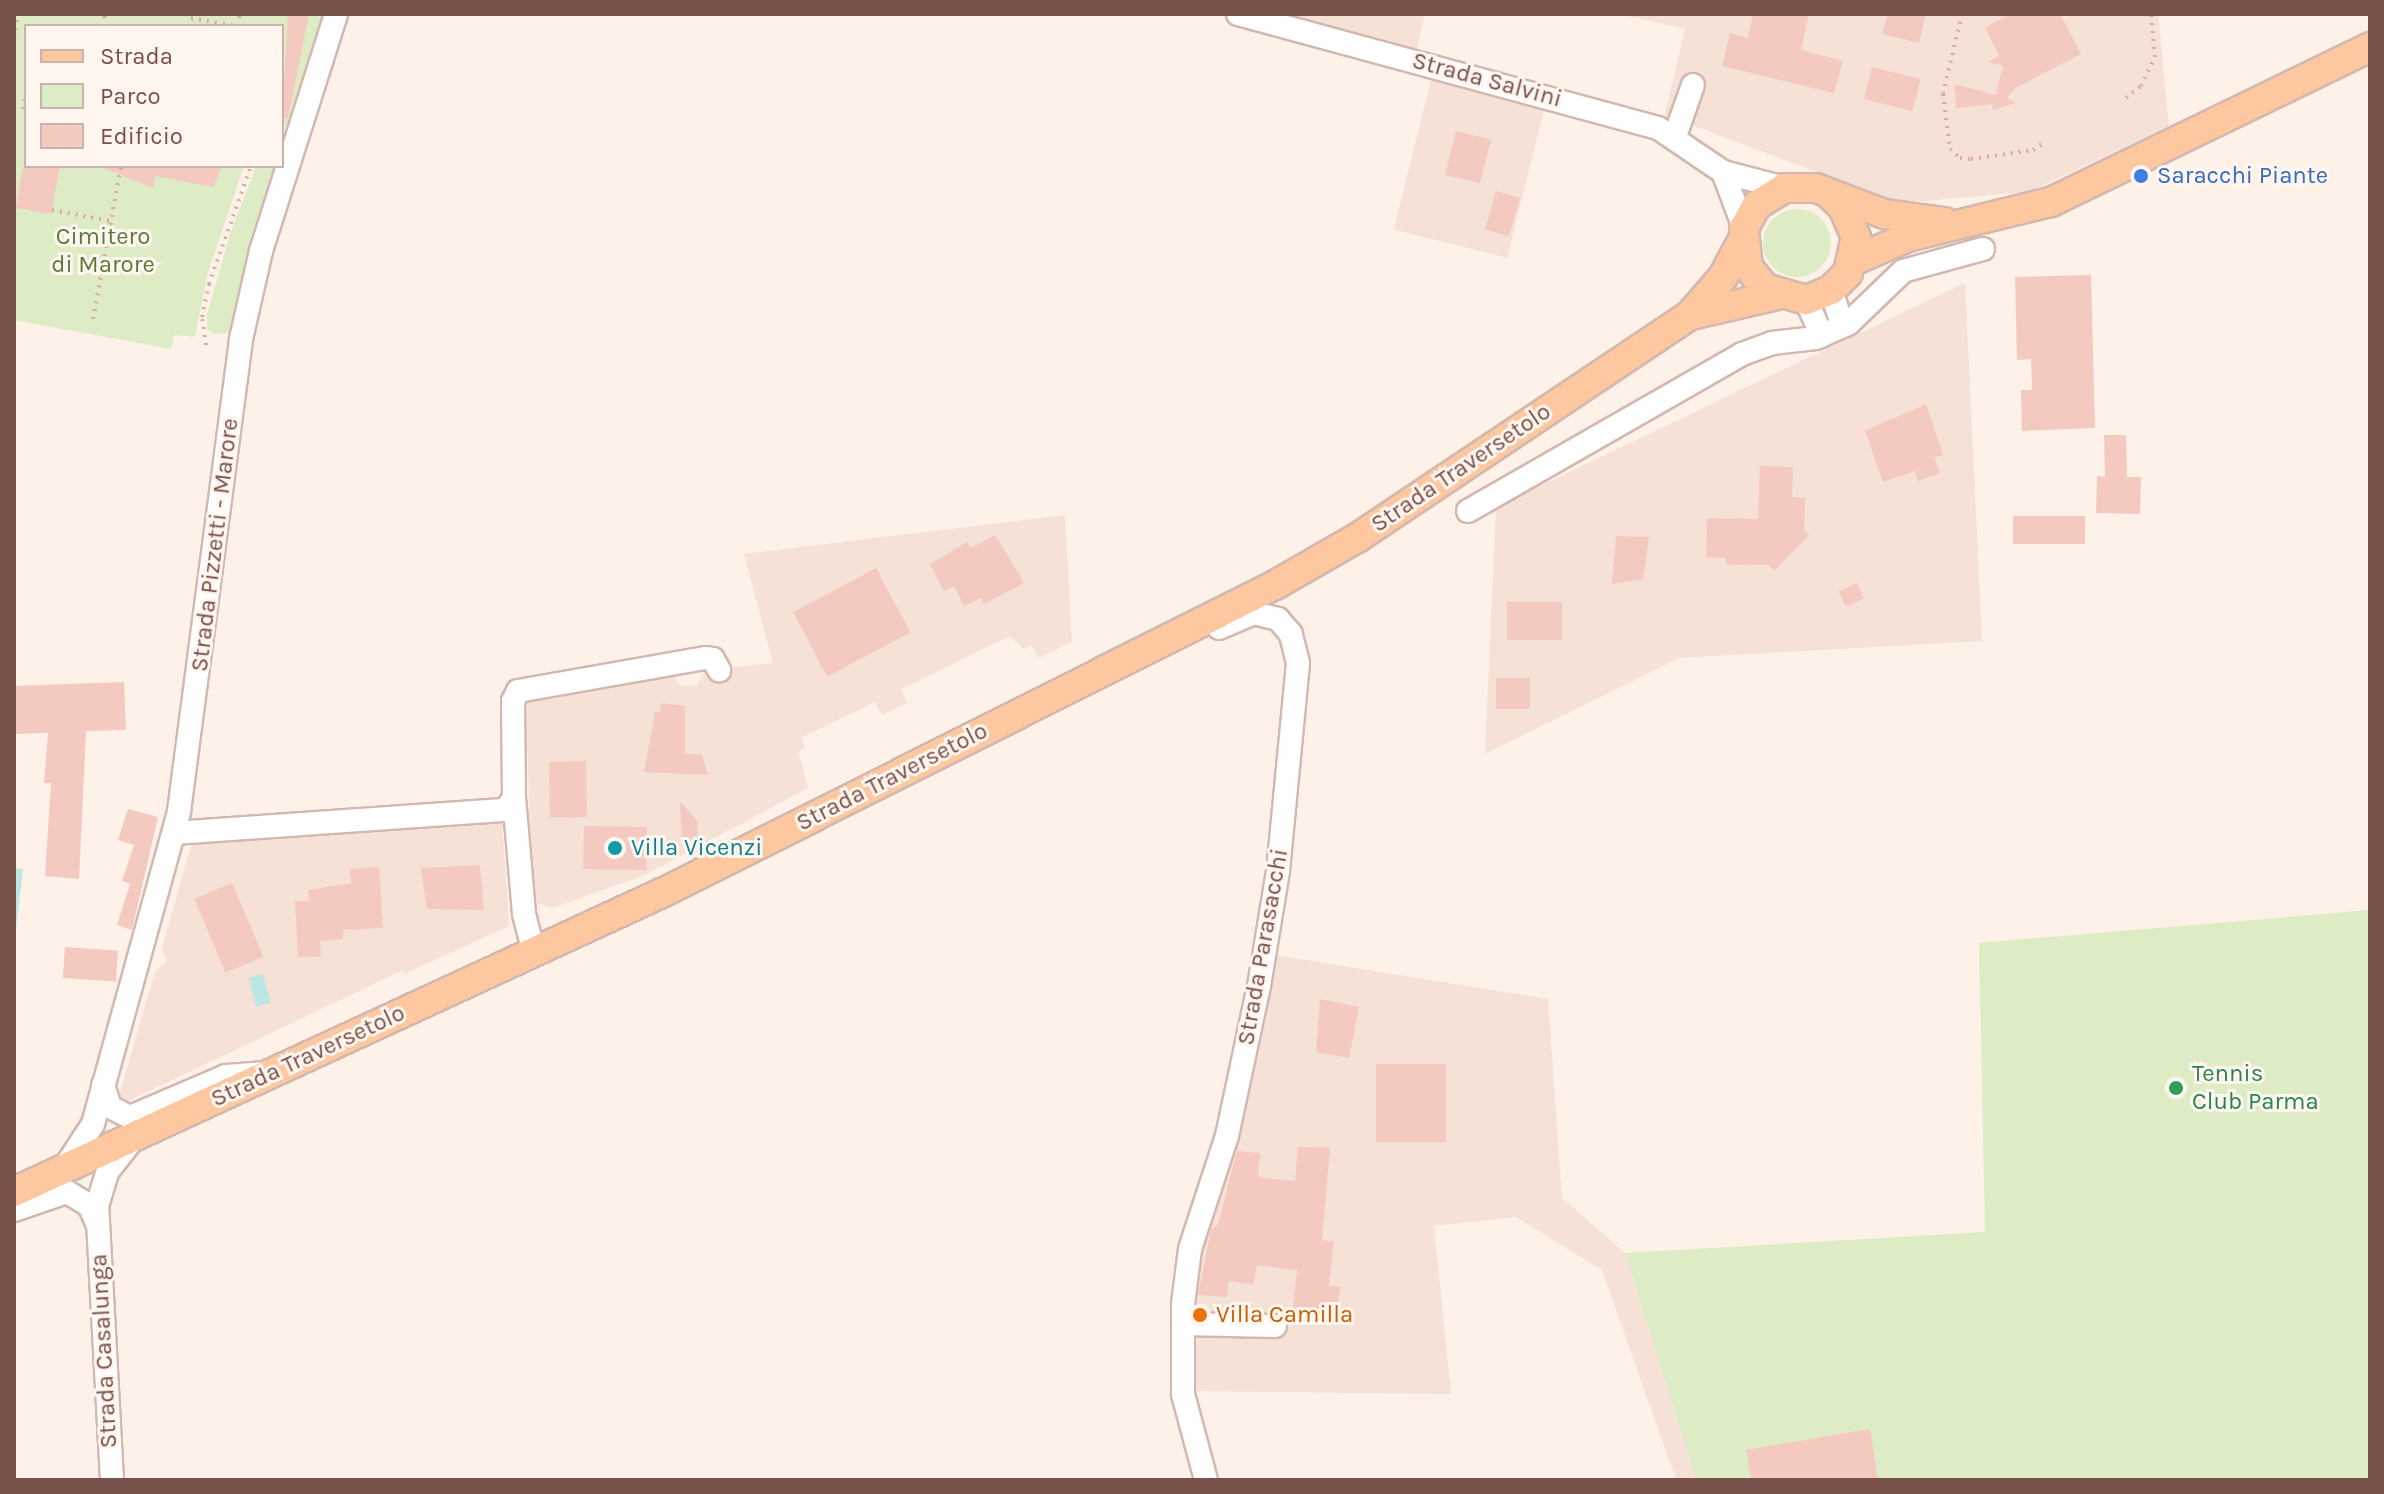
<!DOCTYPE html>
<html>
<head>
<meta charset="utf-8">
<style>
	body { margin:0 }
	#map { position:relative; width:2384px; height:1494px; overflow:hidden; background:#fdf1e8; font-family:Karla,sans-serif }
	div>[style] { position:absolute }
	.residential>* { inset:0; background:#f5e1d6; transform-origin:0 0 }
	.green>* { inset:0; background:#ddecc5 }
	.round { border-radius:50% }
	.water>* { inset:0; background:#bbe8e5; transform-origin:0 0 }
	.building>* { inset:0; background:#f4c9bf; transform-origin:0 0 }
	.path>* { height:4px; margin-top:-2px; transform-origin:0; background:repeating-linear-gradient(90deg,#d9aba1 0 2px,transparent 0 8px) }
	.roads { filter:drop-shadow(2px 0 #d3b8b0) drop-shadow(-2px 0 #d3b8b0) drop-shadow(0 2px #d3b8b0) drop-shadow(0 -2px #d3b8b0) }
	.minor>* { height:22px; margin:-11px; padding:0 11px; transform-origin:11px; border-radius:11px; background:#fff }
	.major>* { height:28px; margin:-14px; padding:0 14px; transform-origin:14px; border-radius:14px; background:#fdc79f }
	.dots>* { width:22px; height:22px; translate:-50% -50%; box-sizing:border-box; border:4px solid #fff6ef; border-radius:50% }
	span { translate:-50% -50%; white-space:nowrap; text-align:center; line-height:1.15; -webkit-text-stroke:6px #fff6ef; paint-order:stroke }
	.street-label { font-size:24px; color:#79514b }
	.shop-label { font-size:24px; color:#366cbe }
	.left { translate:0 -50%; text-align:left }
	.park-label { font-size:24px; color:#5c793f }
	.culture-label { font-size:24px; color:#0d838f }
	.leisure-label { font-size:24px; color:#27864d }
	.food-label { font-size:24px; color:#c56008 }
	.frame { position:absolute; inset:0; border:16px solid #79514b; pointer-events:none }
	.legend { position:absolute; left:24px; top:24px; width:260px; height:144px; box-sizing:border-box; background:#fff6ef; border:2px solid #c9b4ad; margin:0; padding:10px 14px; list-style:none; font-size:24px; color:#79514b }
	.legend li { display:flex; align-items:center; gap:16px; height:40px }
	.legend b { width:40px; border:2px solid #c9b4ad }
</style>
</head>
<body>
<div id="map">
	<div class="residential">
		<i style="clip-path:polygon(1266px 14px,1425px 14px,1416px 51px)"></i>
		<i style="clip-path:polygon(1620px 14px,2158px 14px,2169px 126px,2029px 192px,1899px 203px,1665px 115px,1685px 29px)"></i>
		<i style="left:1431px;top:80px;width:117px;height:154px;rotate:14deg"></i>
		<i style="clip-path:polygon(1965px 283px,1982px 641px,1679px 658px,1485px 754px,1496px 507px)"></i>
		<i style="clip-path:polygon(1065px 515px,1072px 642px,1039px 658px,1032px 645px,1024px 649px,1010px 636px,901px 689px,907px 703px,882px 715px,875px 702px,802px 737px,805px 748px,798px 751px,808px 788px,645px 875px,552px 908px,532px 902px,526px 698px,671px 674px,682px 686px,697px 685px,705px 670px,773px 663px,744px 554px)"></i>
		<i style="clip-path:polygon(502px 819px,509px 926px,404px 974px,403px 970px,126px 1102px,119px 1096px,155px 971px,167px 962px,162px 948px,193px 839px)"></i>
		<i style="clip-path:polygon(1274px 955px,1548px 999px,1562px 1198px,1625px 1253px,1696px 1480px,1676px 1480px,1602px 1270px,1516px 1217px,1434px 1226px,1451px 1394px,1192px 1391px,1194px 1252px)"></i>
	</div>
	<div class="green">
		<i style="clip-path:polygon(14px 14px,331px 14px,290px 125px,282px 127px,282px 26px,26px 26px,26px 166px,244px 166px,208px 273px,195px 337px,174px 335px,171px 349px,14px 320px)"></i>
		<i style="clip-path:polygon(282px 136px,291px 140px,290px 152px,265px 221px,239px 320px,233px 332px,214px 334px,207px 329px,207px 315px,229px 237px,256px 166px,282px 166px)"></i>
		<i class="round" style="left:1763px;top:209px;width:68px;height:68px"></i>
		<i style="clip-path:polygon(2370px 910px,2370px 1480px,1696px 1480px,1625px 1253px,1985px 1232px,1979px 943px)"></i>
	</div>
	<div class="water">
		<i style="clip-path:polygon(14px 868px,23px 869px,16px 929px,14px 928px)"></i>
		<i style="left:263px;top:974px;width:30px;height:15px;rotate:75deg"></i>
	</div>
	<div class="building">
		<i style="clip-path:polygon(288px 14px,309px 14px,288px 119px,282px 118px)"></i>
		<i style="clip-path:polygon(1753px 14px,1809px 14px,1801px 50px,1843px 61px,1834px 93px,1722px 66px,1730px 33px,1748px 38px)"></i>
		<i style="clip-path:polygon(1888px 14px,1926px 14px,1919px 43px,1882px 34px)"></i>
		<i style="clip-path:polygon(2011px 14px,2060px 14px,2081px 54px,2015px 88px,2007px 98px,2016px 103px,1992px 110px,1993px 104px,1956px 108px,1954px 84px,1996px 95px,2003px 66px,1988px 62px,1999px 56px,1985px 27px)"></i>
		<i style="left:1872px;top:67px;width:50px;height:33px;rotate:14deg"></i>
		<i style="left:1456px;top:131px;width:36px;height:45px;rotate:14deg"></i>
		<i style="clip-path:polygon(23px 166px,60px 166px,51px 214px,16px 208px)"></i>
		<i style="clip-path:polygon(98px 166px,221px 166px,214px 187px,155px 176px,153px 188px)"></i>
		<i style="left:1496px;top:191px;width:25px;height:40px;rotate:16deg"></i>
		<i style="clip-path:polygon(2091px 275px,2095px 428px,2022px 431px,2021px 390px,2032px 390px,2031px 359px,2017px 360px,2015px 277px)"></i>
		<i style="clip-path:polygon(1926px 404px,1943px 455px,1934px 458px,1940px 473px,1918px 481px,1915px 471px,1883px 482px,1865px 431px)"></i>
		<i style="clip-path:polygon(2104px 435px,2126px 435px,2127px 477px,2141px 477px,2140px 514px,2096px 513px,2097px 476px,2105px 477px)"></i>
		<i style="clip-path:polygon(1760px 466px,1793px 467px,1792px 497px,1805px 498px,1804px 530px,1809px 535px,1774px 571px,1769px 565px,1726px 564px,1726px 558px,1706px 557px,1707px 518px,1758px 519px)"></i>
		<i style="left:2013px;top:516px;width:72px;height:28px"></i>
		<i style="clip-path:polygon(995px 535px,1024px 583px,984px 604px,981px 598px,964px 606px,954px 586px,944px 591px,930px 564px,967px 542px,971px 548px)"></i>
		<i style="clip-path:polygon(1616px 536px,1649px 537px,1643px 579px,1612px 584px)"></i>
		<i style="left:876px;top:568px;width:73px;height:94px;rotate:62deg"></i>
		<i style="left:1857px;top:583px;width:17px;height:20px;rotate:66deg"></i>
		<i style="left:1507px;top:602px;width:55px;height:38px"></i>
		<i style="left:1496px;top:678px;width:34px;height:31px"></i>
		<i style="clip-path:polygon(124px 682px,126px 730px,86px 731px,79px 879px,45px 876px,51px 783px,44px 783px,48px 733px,14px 734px,14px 686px)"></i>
		<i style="clip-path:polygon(661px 703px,685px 706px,685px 753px,702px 755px,708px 775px,644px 772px,655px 712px,660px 712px)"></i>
		<i style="left:586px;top:761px;width:56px;height:37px;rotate:89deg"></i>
		<i style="clip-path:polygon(680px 801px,697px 821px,698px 839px,682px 840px)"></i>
		<i style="clip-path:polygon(128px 809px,158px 817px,132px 930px,117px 925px,130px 884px,122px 881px,134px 845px,118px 840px)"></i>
		<i style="left:584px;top:826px;width:63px;height:43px;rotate:1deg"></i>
		<i style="clip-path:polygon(480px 865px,484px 910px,427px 909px,421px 868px)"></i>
		<i style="clip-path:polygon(379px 867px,383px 928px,343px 930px,343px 939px,320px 941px,321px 956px,298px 957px,295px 901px,309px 901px,308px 890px,351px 883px,350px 869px)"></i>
		<i style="left:232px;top:883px;width:80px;height:41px;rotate:67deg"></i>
		<i style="left:65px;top:947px;width:53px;height:31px;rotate:4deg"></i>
		<i style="clip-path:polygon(1320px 999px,1359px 1007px,1349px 1058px,1316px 1052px)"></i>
		<i style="left:1446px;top:1064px;width:78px;height:70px;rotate:90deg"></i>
		<i style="clip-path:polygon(1298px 1147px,1330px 1148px,1322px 1240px,1334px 1241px,1329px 1286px,1340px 1287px,1336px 1321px,1292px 1316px,1297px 1270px,1257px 1265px,1253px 1285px,1229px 1281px,1227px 1297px,1198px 1295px,1211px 1230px,1218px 1224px,1237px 1151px,1260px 1153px,1258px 1175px,1263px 1178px,1295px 1181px)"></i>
		<i style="clip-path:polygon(1870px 1429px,1878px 1480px,1751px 1480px,1746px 1450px)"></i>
	</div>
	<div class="path">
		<i style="left:1962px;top:14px;width:82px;rotate:103.4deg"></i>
		<i style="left:1943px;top:94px;width:55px;rotate:82.7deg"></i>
		<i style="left:1950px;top:149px;width:13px;rotate:42deg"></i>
		<i style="left:1960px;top:158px;width:11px;rotate:5deg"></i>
		<i style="left:1971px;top:159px;width:63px;rotate:-8.3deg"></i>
		<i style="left:2033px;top:150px;width:14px;rotate:-34deg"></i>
		<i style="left:191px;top:18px;width:45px;rotate:10.3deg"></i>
		<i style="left:103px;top:26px;width:12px;rotate:-81deg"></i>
		<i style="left:238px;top:26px;width:12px;rotate:-81deg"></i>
		<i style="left:282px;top:35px;width:2px"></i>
		<i style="left:14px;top:38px;width:24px;rotate:-81deg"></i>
		<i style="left:2126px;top:98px;width:19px;rotate:-39deg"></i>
		<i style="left:2141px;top:86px;width:32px;rotate:-64deg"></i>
		<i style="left:2155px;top:57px;width:43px;rotate:-95.3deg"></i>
		<i style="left:23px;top:109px;width:14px;rotate:-78deg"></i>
		<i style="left:52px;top:210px;width:60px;rotate:10.6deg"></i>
		<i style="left:93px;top:319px;width:156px;rotate:-79.6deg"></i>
		<i style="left:206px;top:345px;width:28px;rotate:-98deg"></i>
		<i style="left:202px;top:317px;width:34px;rotate:-78deg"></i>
		<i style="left:209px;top:284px;width:125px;rotate:-70.4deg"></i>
	</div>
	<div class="roads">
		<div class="minor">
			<i style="left:1238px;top:14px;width:435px;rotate:15.2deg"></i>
			<i style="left:1658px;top:128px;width:78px;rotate:34.1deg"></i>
			<i style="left:1723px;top:172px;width:60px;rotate:69.4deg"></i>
			<i style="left:1675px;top:136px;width:54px;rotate:-70.6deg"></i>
			<i style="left:1723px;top:172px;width:63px;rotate:14.7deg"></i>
			<i style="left:1831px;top:290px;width:38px;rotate:72deg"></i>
			<i style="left:1806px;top:300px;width:39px;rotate:66deg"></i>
			<i style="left:1468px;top:511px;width:316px;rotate:-29.8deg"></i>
			<i style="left:1742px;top:354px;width:32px;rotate:-20deg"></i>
			<i style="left:1772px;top:343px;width:44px;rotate:-6.5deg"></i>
			<i style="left:1816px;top:338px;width:36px;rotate:-24deg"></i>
			<i style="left:1849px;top:323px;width:75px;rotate:-43.9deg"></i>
			<i style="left:1903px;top:271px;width:83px;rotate:-15.4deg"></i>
			<i style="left:514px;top:797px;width:117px;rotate:85.1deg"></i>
			<i style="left:524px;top:914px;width:40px;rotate:75.6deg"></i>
			<i style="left:174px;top:833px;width:333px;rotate:-4deg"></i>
			<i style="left:506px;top:810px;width:15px;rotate:-58deg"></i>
			<i style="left:514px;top:797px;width:96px;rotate:-90.6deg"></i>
			<i style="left:513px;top:701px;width:11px;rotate:-63deg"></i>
			<i style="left:518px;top:691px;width:190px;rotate:-10deg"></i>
			<i style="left:705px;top:658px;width:8px;rotate:7deg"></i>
			<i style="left:713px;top:659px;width:13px;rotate:61deg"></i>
			<i style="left:103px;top:1085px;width:23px;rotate:72deg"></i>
			<i style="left:110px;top:1107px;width:22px;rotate:27deg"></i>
			<i style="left:130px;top:1117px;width:104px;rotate:-23.1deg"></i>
			<i style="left:226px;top:1076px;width:40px;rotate:-4.3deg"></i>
			<i style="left:65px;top:1167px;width:51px;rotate:-56.9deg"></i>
			<i style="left:93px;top:1124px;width:325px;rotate:-74.6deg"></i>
			<i style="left:179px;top:811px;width:476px;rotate:-82.5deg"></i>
			<i style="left:241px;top:339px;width:90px;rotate:-77.2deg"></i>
			<i style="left:261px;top:251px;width:249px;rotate:-72.4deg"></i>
			<i style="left:14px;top:1210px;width:56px;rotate:-18.8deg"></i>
			<i style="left:67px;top:1192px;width:26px;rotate:31deg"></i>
			<i style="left:89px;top:1205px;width:20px;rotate:66deg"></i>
			<i style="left:1183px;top:1324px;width:92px;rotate:1.2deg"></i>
			<i style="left:112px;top:1480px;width:274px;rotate:-93.1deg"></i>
			<i style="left:97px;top:1206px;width:37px;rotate:-73deg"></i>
			<i style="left:108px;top:1171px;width:39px;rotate:-52deg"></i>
			<i style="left:1206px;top:1480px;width:89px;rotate:-105deg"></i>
			<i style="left:1183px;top:1394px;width:90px;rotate:-90deg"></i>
			<i style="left:1183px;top:1304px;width:55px;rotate:-82.7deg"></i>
			<i style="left:1190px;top:1249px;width:119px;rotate:-71.9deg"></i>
			<i style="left:1227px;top:1136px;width:153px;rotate:-78deg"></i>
			<i style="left:1259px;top:986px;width:117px;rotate:-80.6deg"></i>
			<i style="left:1278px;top:871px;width:209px;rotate:-84.5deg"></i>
			<i style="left:1298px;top:663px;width:30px;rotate:-104deg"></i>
			<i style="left:1291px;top:634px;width:20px;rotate:-131deg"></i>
			<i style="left:1278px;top:619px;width:25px;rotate:-166deg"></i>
			<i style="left:1254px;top:613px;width:38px;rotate:157deg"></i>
		</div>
		<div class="major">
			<i style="left:1831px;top:196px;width:16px;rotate:43deg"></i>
			<i style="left:1843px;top:207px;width:33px;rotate:67deg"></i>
			<i style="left:1856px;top:237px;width:37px;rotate:103deg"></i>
			<i style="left:1848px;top:273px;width:24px;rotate:135deg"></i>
			<i style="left:1831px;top:290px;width:27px;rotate:158deg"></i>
			<i style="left:1806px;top:300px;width:43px;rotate:-163.7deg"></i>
			<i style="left:1765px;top:288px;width:27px;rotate:-129deg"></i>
			<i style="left:1748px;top:267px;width:39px;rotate:-96deg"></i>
			<i style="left:1744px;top:228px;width:26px;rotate:-61deg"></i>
			<i style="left:1757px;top:205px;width:32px;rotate:-32deg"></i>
			<i style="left:1784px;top:188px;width:32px"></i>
			<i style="left:1816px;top:188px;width:73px;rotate:20.9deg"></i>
			<i style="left:1884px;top:214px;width:61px;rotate:7.6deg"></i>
			<i style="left:1853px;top:261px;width:60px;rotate:-23.6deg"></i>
			<i style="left:1908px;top:237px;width:147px;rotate:-13.8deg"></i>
			<i style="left:2051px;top:202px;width:355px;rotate:-25.9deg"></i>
			<i style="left:1691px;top:315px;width:88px;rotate:-13.1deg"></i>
			<i style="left:14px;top:1192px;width:718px;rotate:-24.78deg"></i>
			<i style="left:666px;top:891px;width:684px;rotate:-26.68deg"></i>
			<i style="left:1277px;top:584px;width:92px;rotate:-29.9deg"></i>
			<i style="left:1357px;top:538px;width:401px;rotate:-33.8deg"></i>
			<i style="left:1690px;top:315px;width:50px;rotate:-49deg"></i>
			<i style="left:1723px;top:277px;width:41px;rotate:-62.2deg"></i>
		</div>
	</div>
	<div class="dots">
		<i style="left:2141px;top:176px;background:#3f7fe0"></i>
		<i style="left:615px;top:848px;background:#0f9aa8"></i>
		<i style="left:2176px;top:1088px;background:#2e9e5b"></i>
		<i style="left:1200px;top:1315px;background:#e8710a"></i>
	</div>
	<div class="street-label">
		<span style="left:1487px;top:80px;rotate:15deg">Strada Salvini</span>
		<span style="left:1461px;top:468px;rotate:-34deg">Strada Traversetolo</span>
		<span style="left:215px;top:545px;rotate:-83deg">Strada Pizzetti - Marore</span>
		<span style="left:892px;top:777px;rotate:-27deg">Strada Traversetolo</span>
		<span style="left:1263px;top:947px;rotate:-80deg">Strada Parasacchi</span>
		<span style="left:308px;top:1056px;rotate:-25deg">Strada Traversetolo</span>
		<span style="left:104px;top:1351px;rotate:-93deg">Strada Casalunga</span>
	</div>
	<div class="shop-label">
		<span class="left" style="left:2157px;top:176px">Saracchi Piante</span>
	</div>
	<div class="park-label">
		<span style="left:103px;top:251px">Cimitero<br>di Marore</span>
	</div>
	<div class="culture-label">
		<span class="left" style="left:631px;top:848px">Villa Vicenzi</span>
	</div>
	<div class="leisure-label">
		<span class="left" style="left:2192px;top:1088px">Tennis<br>Club Parma</span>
	</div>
	<div class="food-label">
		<span class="left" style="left:1216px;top:1315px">Villa Camilla</span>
	</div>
	<div class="frame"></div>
	<ul class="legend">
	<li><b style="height:10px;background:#fdc79f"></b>Strada</li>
	<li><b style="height:22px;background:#ddecc5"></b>Parco</li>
	<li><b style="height:22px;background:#f4c9bf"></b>Edificio</li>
	</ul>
</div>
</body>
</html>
